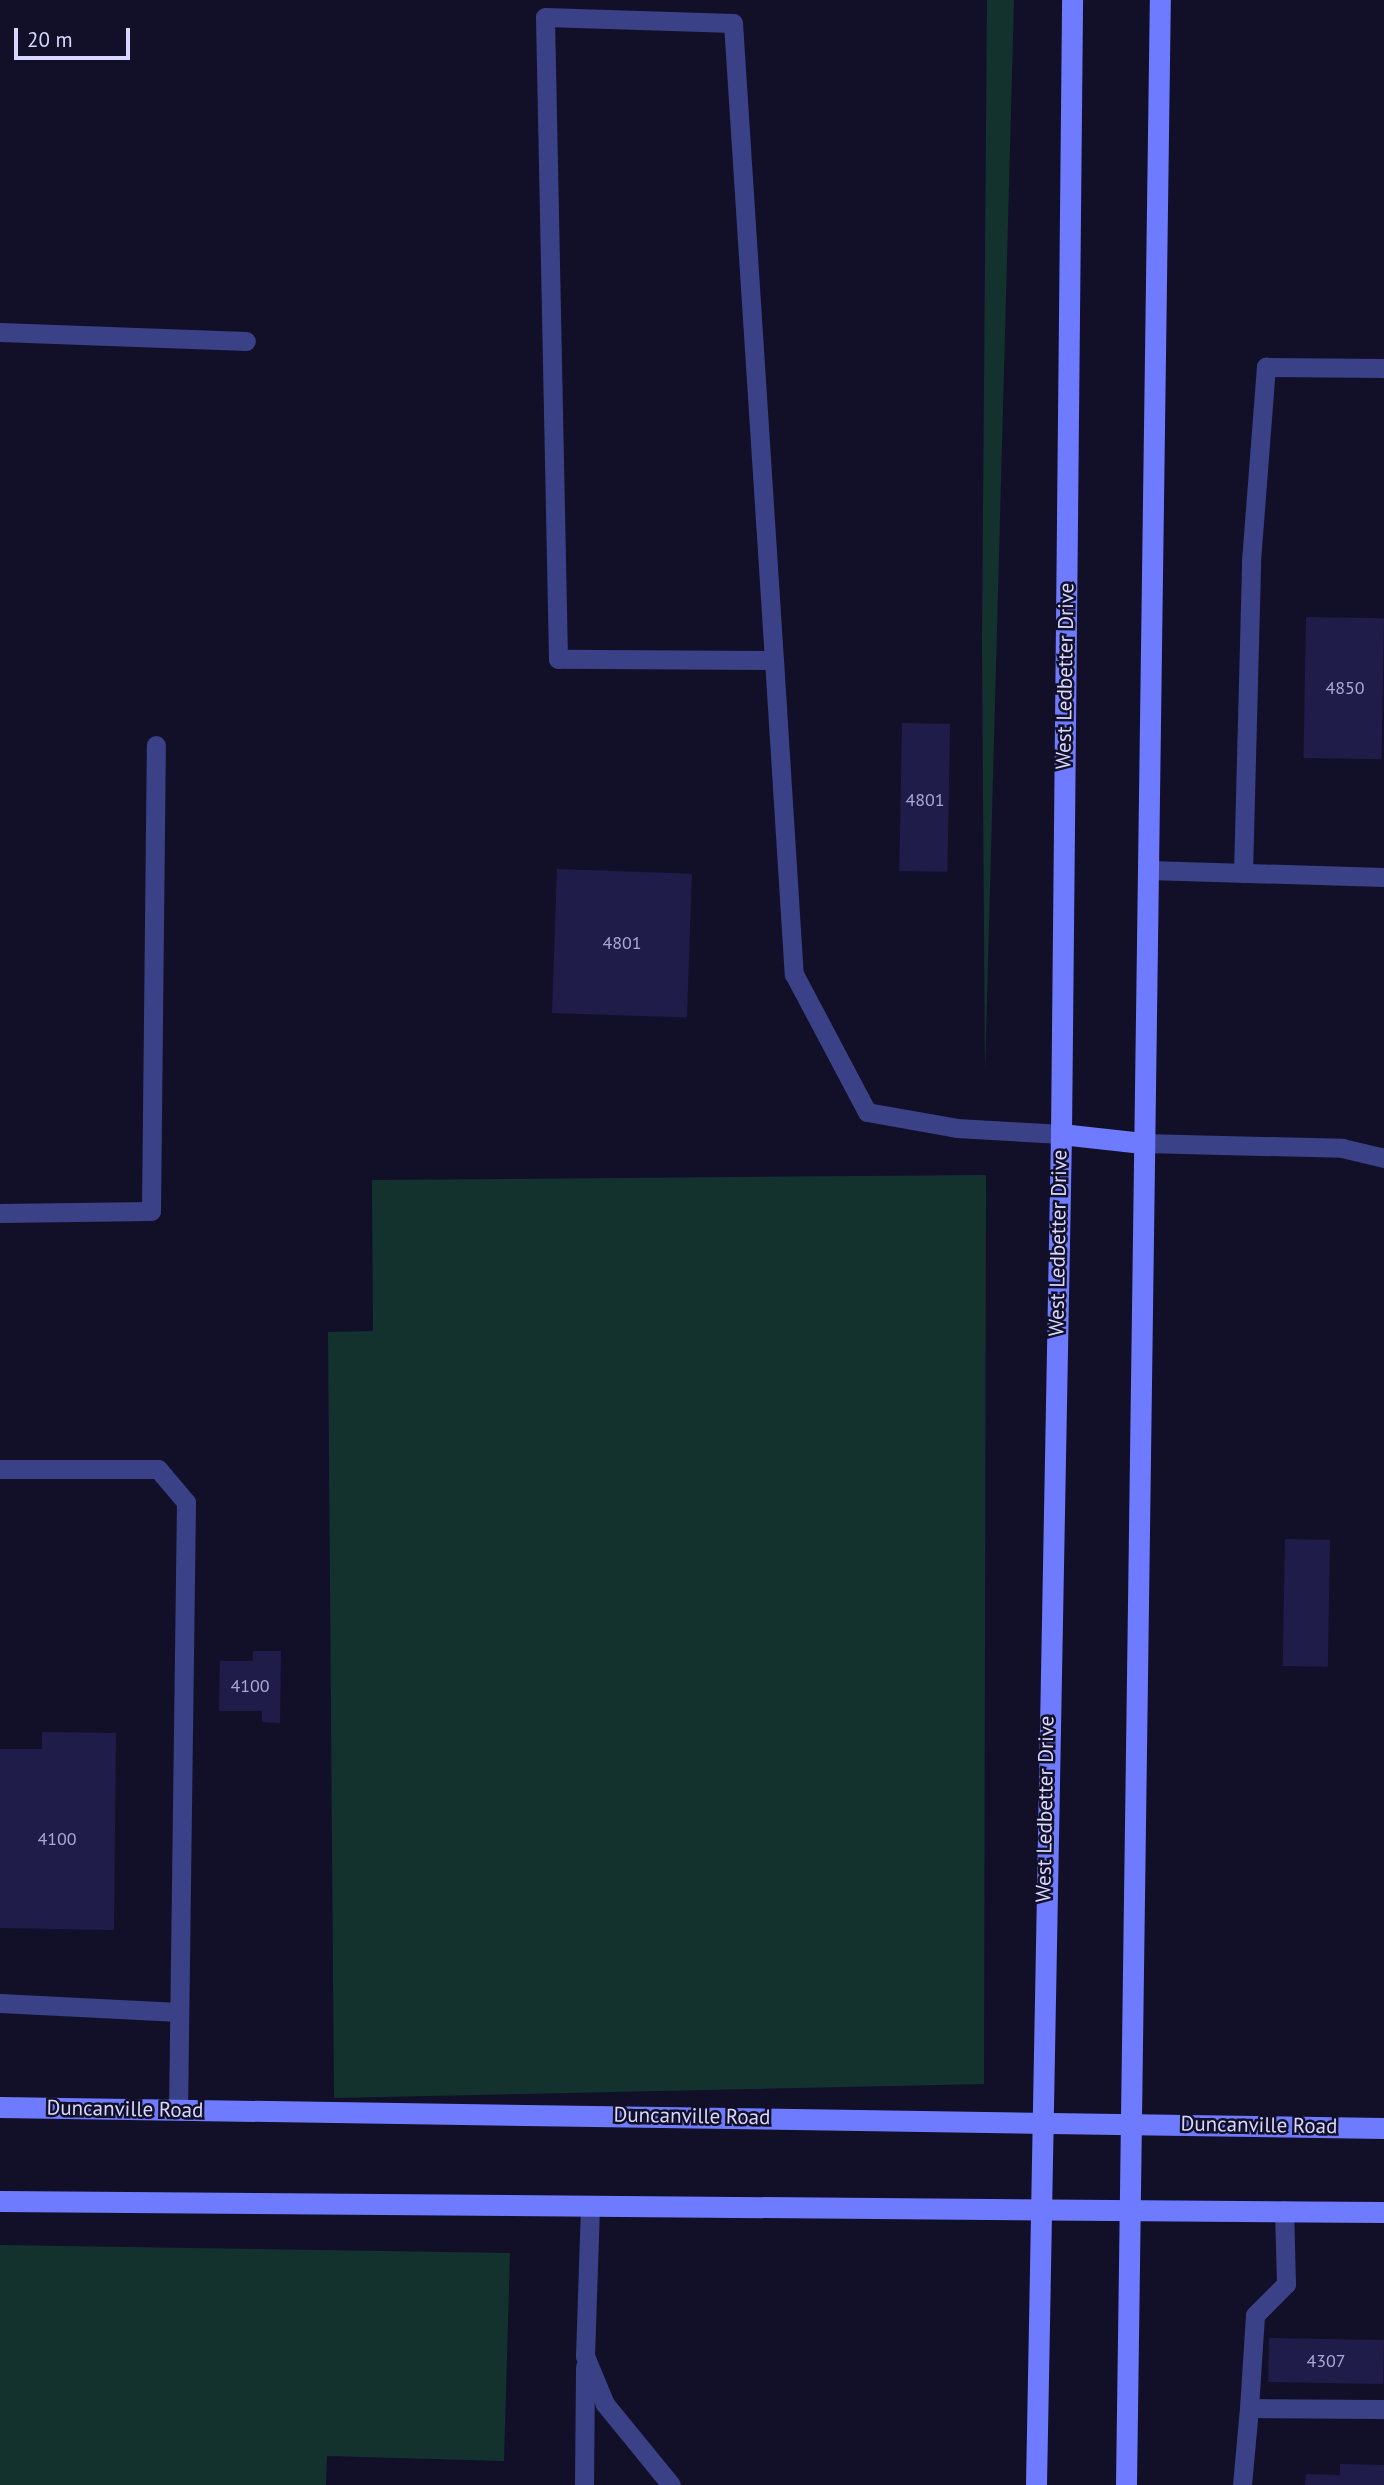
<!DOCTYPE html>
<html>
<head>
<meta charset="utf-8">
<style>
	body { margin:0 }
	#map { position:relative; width:1384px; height:2485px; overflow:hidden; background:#121028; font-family:"PT Sans",sans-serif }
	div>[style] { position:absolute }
	.green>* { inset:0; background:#13322e }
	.building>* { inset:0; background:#201c49; transform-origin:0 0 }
	.lane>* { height:19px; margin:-9.5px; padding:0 9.5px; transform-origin:9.5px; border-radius:9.5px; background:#3b4187 }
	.secondary>* { height:21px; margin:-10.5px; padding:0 10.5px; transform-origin:10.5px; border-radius:10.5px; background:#6f7bfe }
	span { translate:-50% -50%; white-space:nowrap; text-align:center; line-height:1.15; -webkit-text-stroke:5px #121028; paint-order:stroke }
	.number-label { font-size:18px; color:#aaa8d2 }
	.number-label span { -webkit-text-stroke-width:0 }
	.street-label { font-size:21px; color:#d8d7ff }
	.scale { position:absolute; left:14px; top:28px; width:116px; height:32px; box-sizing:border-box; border:4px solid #d8d7ff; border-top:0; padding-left:9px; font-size:21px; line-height:24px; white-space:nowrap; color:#d8d7ff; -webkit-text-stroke:5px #121028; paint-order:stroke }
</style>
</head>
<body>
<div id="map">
	<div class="green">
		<i style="clip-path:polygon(987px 0,1014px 0,985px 1073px,982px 645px)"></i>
		<i style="clip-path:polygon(986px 1175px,984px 2084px,334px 2098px,328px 1332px,373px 1331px,372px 1180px)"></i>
		<i style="clip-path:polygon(0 2245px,510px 2253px,504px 2461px,327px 2456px,326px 2485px,0 2485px)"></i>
	</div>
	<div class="building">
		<i style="left:1306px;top:617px;width:78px;height:141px;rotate:1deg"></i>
		<i style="left:902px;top:723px;width:48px;height:148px;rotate:1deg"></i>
		<i style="left:557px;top:869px;width:135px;height:144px;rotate:2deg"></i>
		<i style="left:1285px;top:1539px;width:45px;height:127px;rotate:1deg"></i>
		<i style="clip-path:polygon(253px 1651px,281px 1651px,280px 1723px,262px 1722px,262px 1711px,219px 1711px,220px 1661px,253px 1661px)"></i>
		<i style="clip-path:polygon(42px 1732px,116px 1733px,114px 1930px,0 1928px,0 1749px,42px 1749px)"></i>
		<i style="left:1269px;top:2338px;width:115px;height:44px;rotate:1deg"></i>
		<i style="clip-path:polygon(1340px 2464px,1384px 2465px,1384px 2485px,1305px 2485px,1306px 2474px,1340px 2475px)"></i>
	</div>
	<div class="lane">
		<i style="left:0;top:332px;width:246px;rotate:2.1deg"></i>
		<i style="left:774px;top:660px;width:216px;rotate:-179.7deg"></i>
		<i style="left:558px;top:659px;width:642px;rotate:-91.16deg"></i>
		<i style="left:545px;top:17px;width:188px;rotate:1.8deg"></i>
		<i style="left:733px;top:23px;width:638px;rotate:86.32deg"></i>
		<i style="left:774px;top:660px;width:315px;rotate:86.4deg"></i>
		<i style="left:794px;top:974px;width:156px;rotate:62.1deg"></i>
		<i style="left:867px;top:1112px;width:91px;rotate:10.1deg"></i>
		<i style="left:957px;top:1128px;width:104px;rotate:3.3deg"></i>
		<i style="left:1148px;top:870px;width:236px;rotate:1.7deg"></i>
		<i style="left:1243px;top:873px;width:312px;rotate:-88.5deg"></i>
		<i style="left:1251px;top:561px;width:195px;rotate:-85.6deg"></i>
		<i style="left:1266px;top:367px;width:118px;rotate:0.5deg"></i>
		<i style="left:1143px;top:1143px;width:199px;rotate:1.4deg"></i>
		<i style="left:1342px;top:1148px;width:43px;rotate:13.4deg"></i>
		<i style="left:0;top:1213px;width:151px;rotate:-0.8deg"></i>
		<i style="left:151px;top:1211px;width:466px;rotate:-89.4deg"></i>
		<i style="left:0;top:1469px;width:158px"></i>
		<i style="left:158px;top:1469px;width:43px;rotate:49.7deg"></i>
		<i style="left:186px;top:1502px;width:608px;rotate:90.75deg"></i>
		<i style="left:0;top:2003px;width:179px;rotate:2.9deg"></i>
		<i style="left:590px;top:2206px;width:150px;rotate:91.9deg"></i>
		<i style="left:585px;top:2356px;width:52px;rotate:67.4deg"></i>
		<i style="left:605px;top:2404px;width:104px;rotate:50.8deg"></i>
		<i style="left:1249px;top:2408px;width:93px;rotate:-86.3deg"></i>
		<i style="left:1255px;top:2315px;width:44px;rotate:-45deg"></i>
		<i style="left:1286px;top:2284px;width:74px;rotate:-91.5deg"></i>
		<i style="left:584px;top:2485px;width:118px;rotate:-89.5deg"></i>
		<i style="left:1242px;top:2485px;width:77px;rotate:-84.8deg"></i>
		<i style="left:1249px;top:2408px;width:135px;rotate:0.4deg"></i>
	</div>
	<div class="secondary">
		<i style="left:1061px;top:1134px;width:82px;rotate:6.3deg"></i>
		<i style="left:0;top:2107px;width:1384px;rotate:0.87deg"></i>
		<i style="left:0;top:2201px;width:1384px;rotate:0.46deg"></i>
		<i style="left:1036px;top:2485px;width:1351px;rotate:-88.94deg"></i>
		<i style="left:1061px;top:1134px;width:1134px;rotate:-89.44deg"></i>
		<i style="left:1126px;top:2485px;width:2485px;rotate:-89.22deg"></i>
	</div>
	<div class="number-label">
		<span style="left:1345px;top:688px">4850</span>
		<span style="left:925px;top:800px">4801</span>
		<span style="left:622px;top:943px">4801</span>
		<span style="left:250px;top:1686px">4100</span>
		<span style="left:57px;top:1839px">4100</span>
		<span style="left:1326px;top:2361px">4307</span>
	</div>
	<div class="street-label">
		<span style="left:1065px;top:676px;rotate:-89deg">West Ledbetter Drive</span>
		<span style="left:1058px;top:1243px;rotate:-89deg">West Ledbetter Drive</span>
		<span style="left:1045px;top:1809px;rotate:-89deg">West Ledbetter Drive</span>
		<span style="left:125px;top:2109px;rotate:1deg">Duncanville Road</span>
		<span style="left:692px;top:2116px;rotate:1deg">Duncanville Road</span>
		<span style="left:1259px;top:2125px;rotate:1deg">Duncanville Road</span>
	</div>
	<div class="scale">20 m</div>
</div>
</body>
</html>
